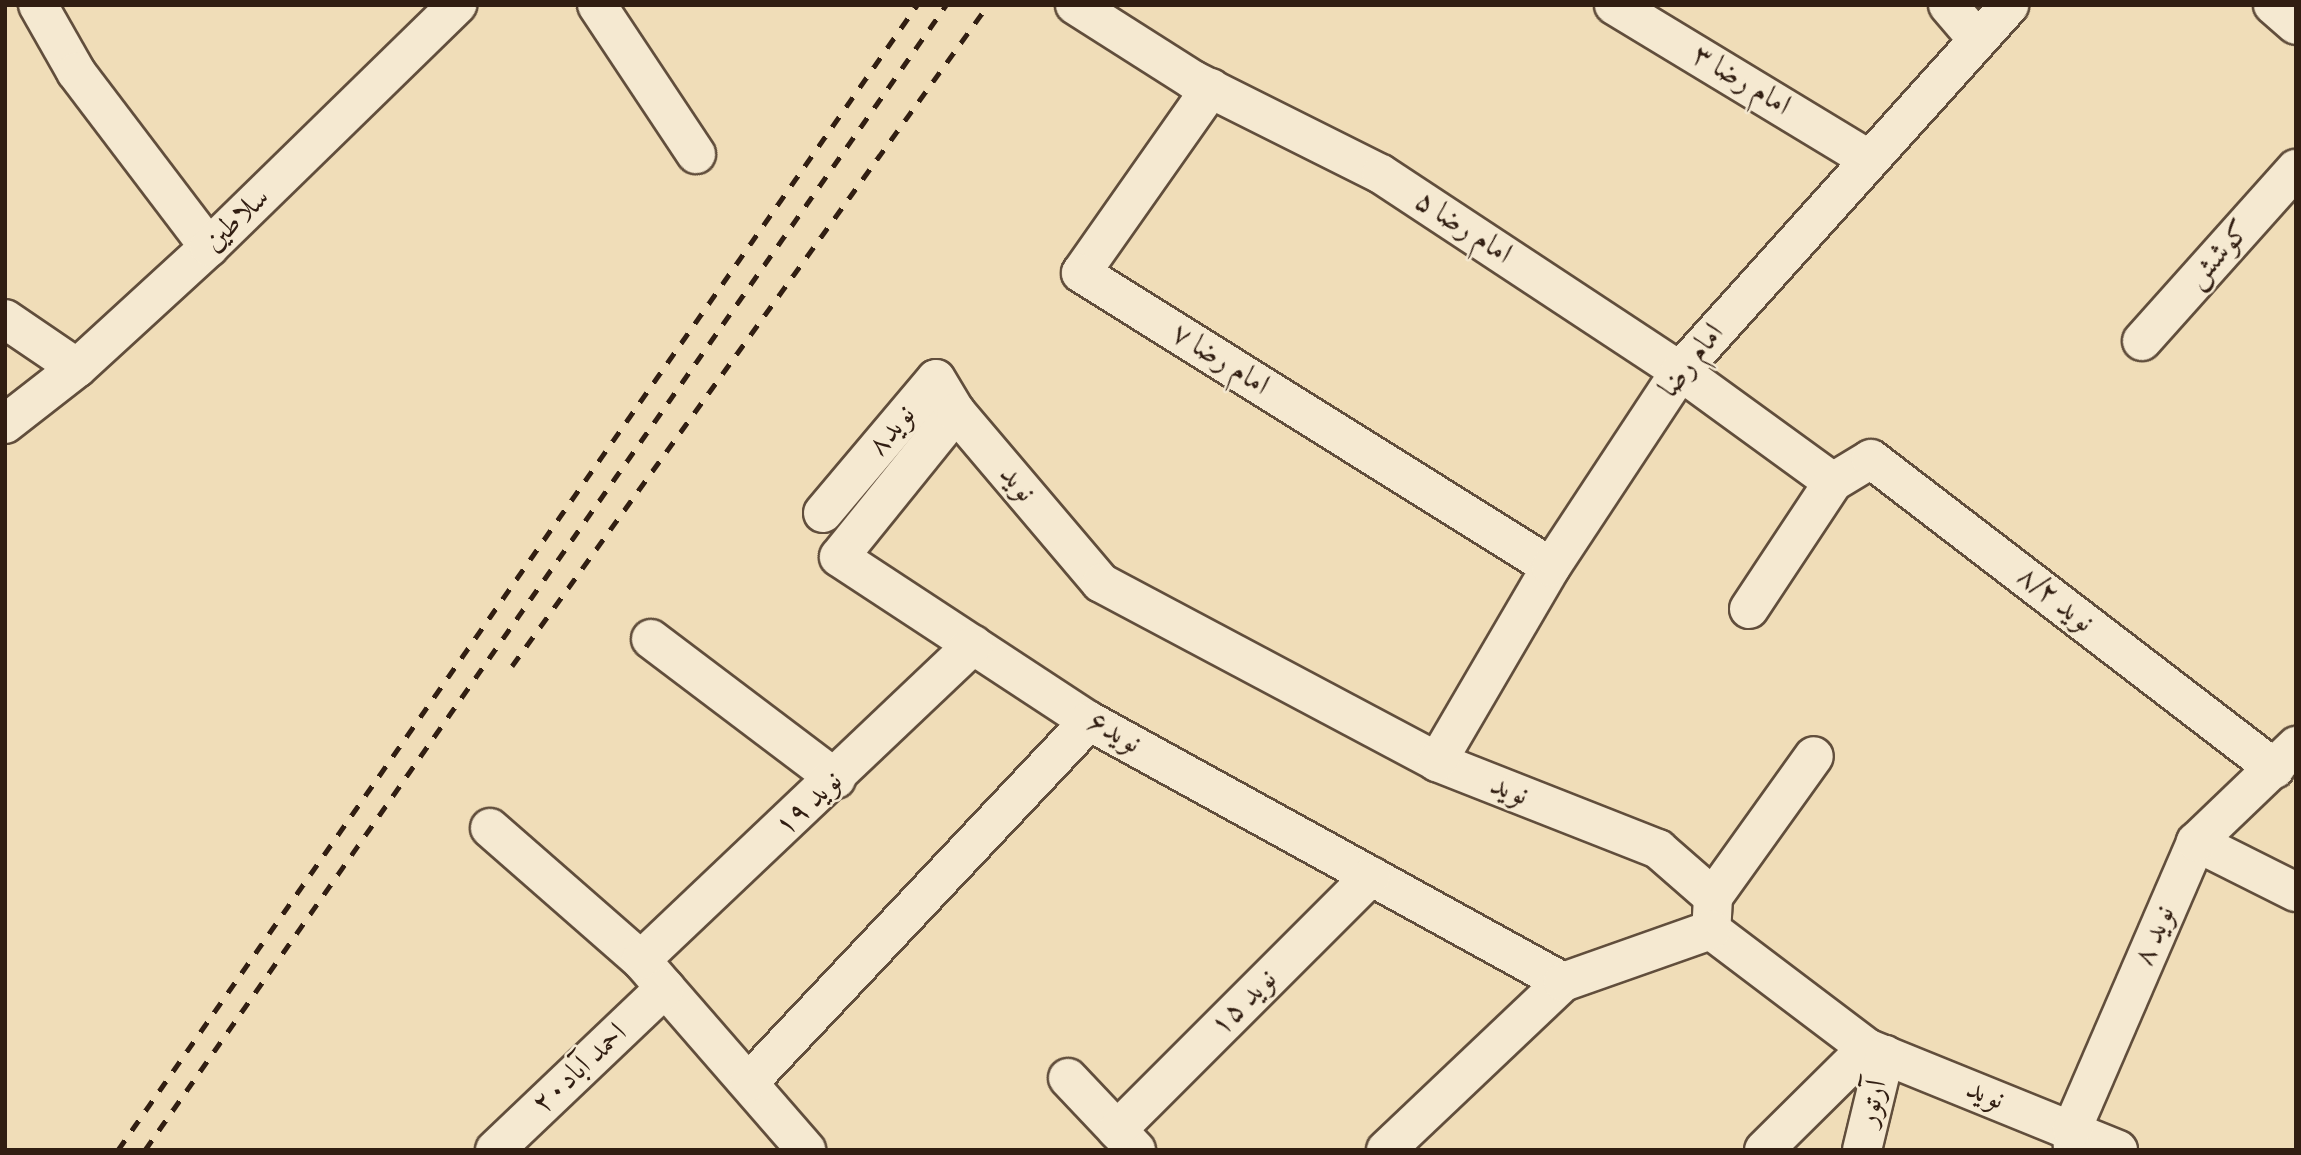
<!DOCTYPE html>
<html>
<head>
<meta charset="utf-8">
<style>
	body { margin:0 }
	#map { position:relative; width:2301px; height:1155px; overflow:hidden; background:#f0ddb8; font-family:"IM FELL DW Pica",Amiri,serif }
	div>[style] { position:absolute }
	.roads { filter:drop-shadow(2px 0 #614e3c) drop-shadow(-2px 0 #614e3c) drop-shadow(0 2px #614e3c) drop-shadow(0 -2px #614e3c) }
	.minor>* { height:38px; margin:-19px; padding:0 19px; transform-origin:19px; border-radius:19px; background:#f5e9d1 }
	.rail>* { height:5px; margin-top:-2.5px; transform-origin:0; background:repeating-linear-gradient(90deg,#311e12 0 12px,transparent 0 24px) }
	span { translate:-50% -50%; white-space:nowrap; text-align:center; line-height:1.15; -webkit-text-stroke:5px #f5e9d1; paint-order:stroke }
	.street-label { font-size:30px; color:#311e12 }
	.frame { position:absolute; inset:0; border:7px solid #311e12; pointer-events:none }
</style>
</head>
<body>
<div id="map">
	<div class="roads">
		<div class="minor">
			<i style="left:38px;top:5px;width:77px;rotate:60.4deg"></i>
			<i style="left:76px;top:72px;width:220px;rotate:52.8deg"></i>
			<i style="left:597px;top:5px;width:179px;rotate:56.4deg"></i>
			<i style="left:1075px;top:5px;width:140px;rotate:32.4deg"></i>
			<i style="left:1193px;top:80px;width:210px;rotate:26.6deg"></i>
			<i style="left:1381px;top:174px;width:358px;rotate:33.4deg"></i>
			<i style="left:1680px;top:371px;width:189px;rotate:36deg"></i>
			<i style="left:1614px;top:5px;width:296px;rotate:31.2deg"></i>
			<i style="left:1948px;top:5px;width:45px;rotate:49.5deg"></i>
			<i style="left:2273px;top:5px;width:30px;rotate:41deg"></i>
			<i style="left:1211px;top:88px;width:226px;rotate:125.1deg"></i>
			<i style="left:1081px;top:273px;width:554px;rotate:32.03deg"></i>
			<i style="left:5px;top:319px;width:87px;rotate:34.2deg"></i>
			<i style="left:2142px;top:341px;width:231px;rotate:-48.2deg"></i>
			<i style="left:956px;top:412px;width:186px;rotate:128.9deg"></i>
			<i style="left:839px;top:557px;width:299px;rotate:33.3deg"></i>
			<i style="left:1089px;top:721px;width:541px;rotate:28.84deg"></i>
			<i style="left:5px;top:424px;width:91px;rotate:-37.9deg"></i>
			<i style="left:77px;top:368px;width:179px;rotate:-42.5deg"></i>
			<i style="left:209px;top:247px;width:347px;rotate:-44.3deg"></i>
			<i style="left:823px;top:513px;width:175px;rotate:-49.9deg"></i>
			<i style="left:936px;top:379px;width:39px;rotate:59deg"></i>
			<i style="left:956px;top:412px;width:224px;rotate:49.7deg"></i>
			<i style="left:1101px;top:583px;width:381px;rotate:28deg"></i>
			<i style="left:1437px;top:762px;width:238px;rotate:21.5deg"></i>
			<i style="left:1658px;top:849px;width:73px;rotate:41.1deg"></i>
			<i style="left:1713px;top:897px;width:33px;rotate:93deg"></i>
			<i style="left:1711px;top:930px;width:196px;rotate:37.1deg"></i>
			<i style="left:1867px;top:1048px;width:271px;rotate:22.1deg"></i>
			<i style="left:1749px;top:609px;width:152px;rotate:-56.5deg"></i>
			<i style="left:1833px;top:482px;width:44px;rotate:-31.2deg"></i>
			<i style="left:1871px;top:459px;width:509px;rotate:37.5deg"></i>
			<i style="left:651px;top:639px;width:232px;rotate:37.1deg"></i>
			<i style="left:1437px;top:762px;width:226px;rotate:-59.7deg"></i>
			<i style="left:1551px;top:567px;width:235px;rotate:-56.6deg"></i>
			<i style="left:1680px;top:371px;width:492px;rotate:-48deg"></i>
			<i style="left:490px;top:828px;width:201px;rotate:41.2deg"></i>
			<i style="left:641px;top:960px;width:252px;rotate:49deg"></i>
			<i style="left:2196px;top:842px;width:112px;rotate:26.6deg"></i>
			<i style="left:1713px;top:897px;width:173px;rotate:-54.4deg"></i>
			<i style="left:641px;top:960px;width:458px;rotate:-43.5deg"></i>
			<i style="left:1068px;top:1078px;width:99px;rotate:46.6deg"></i>
			<i style="left:749px;top:1082px;width:496px;rotate:-46.7deg"></i>
			<i style="left:1117px;top:1130px;width:359px;rotate:-45deg"></i>
			<i style="left:495px;top:1150px;width:235px;rotate:-43.6deg"></i>
			<i style="left:1386px;top:1150px;width:244px;rotate:-43.5deg"></i>
			<i style="left:1563px;top:982px;width:157px;rotate:-19.4deg"></i>
			<i style="left:1764px;top:1150px;width:145px;rotate:-44.7deg"></i>
			<i style="left:1862px;top:1150px;width:98px;rotate:-76.4deg"></i>
			<i style="left:2073px;top:1150px;width:21px;rotate:-93deg"></i>
			<i style="left:2072px;top:1129px;width:313px;rotate:-66.6deg"></i>
			<i style="left:2196px;top:842px;width:139px;rotate:-43.8deg"></i>
		</div>
	</div>
	<div class="rail">
		<i style="left:512px;top:666px;width:815px;rotate:-54.24deg"></i>
		<i style="left:118px;top:1150px;width:1396px;rotate:-55.09deg"></i>
		<i style="left:145px;top:1150px;width:1397px;rotate:-55.02deg"></i>
	</div>
	<div class="street-label">
		<span style="left:1741px;top:81px;rotate:31deg">امام رضا ۳</span>
		<span style="left:237px;top:220px;rotate:-43deg">سلاطین</span>
		<span style="left:1463px;top:228px;rotate:33deg">امام رضا ۵</span>
		<span style="left:2219px;top:255px;rotate:-48deg">کوشش</span>
		<span style="left:1220px;top:360px;rotate:32deg">امام رضا ۷</span>
		<span style="left:1692px;top:361px;rotate:-52deg">امام رضا</span>
		<span style="left:892px;top:431px;rotate:-50deg">نوید۸</span>
		<span style="left:1017px;top:484px;rotate:50deg">نوید</span>
		<span style="left:2055px;top:600px;rotate:38deg">نوید ۸/۲</span>
		<span style="left:1114px;top:733px;rotate:30deg">نوید۶</span>
		<span style="left:1509px;top:791px;rotate:21deg">نوید</span>
		<span style="left:809px;top:804px;rotate:-43deg">نوید ۱۹</span>
		<span style="left:2155px;top:936px;rotate:-67deg">نوید ۸</span>
		<span style="left:1244px;top:1003px;rotate:-45deg">نوید ۱۵</span>
		<span style="left:580px;top:1069px;rotate:-43deg">احمد آباد۲۰</span>
		<span style="left:1985px;top:1095px;rotate:22deg">نوید</span>
		<span style="left:1873px;top:1103px;rotate:-76deg">آرتور</span>
	</div>
	<div class="frame"></div>
</div>
</body>
</html>
